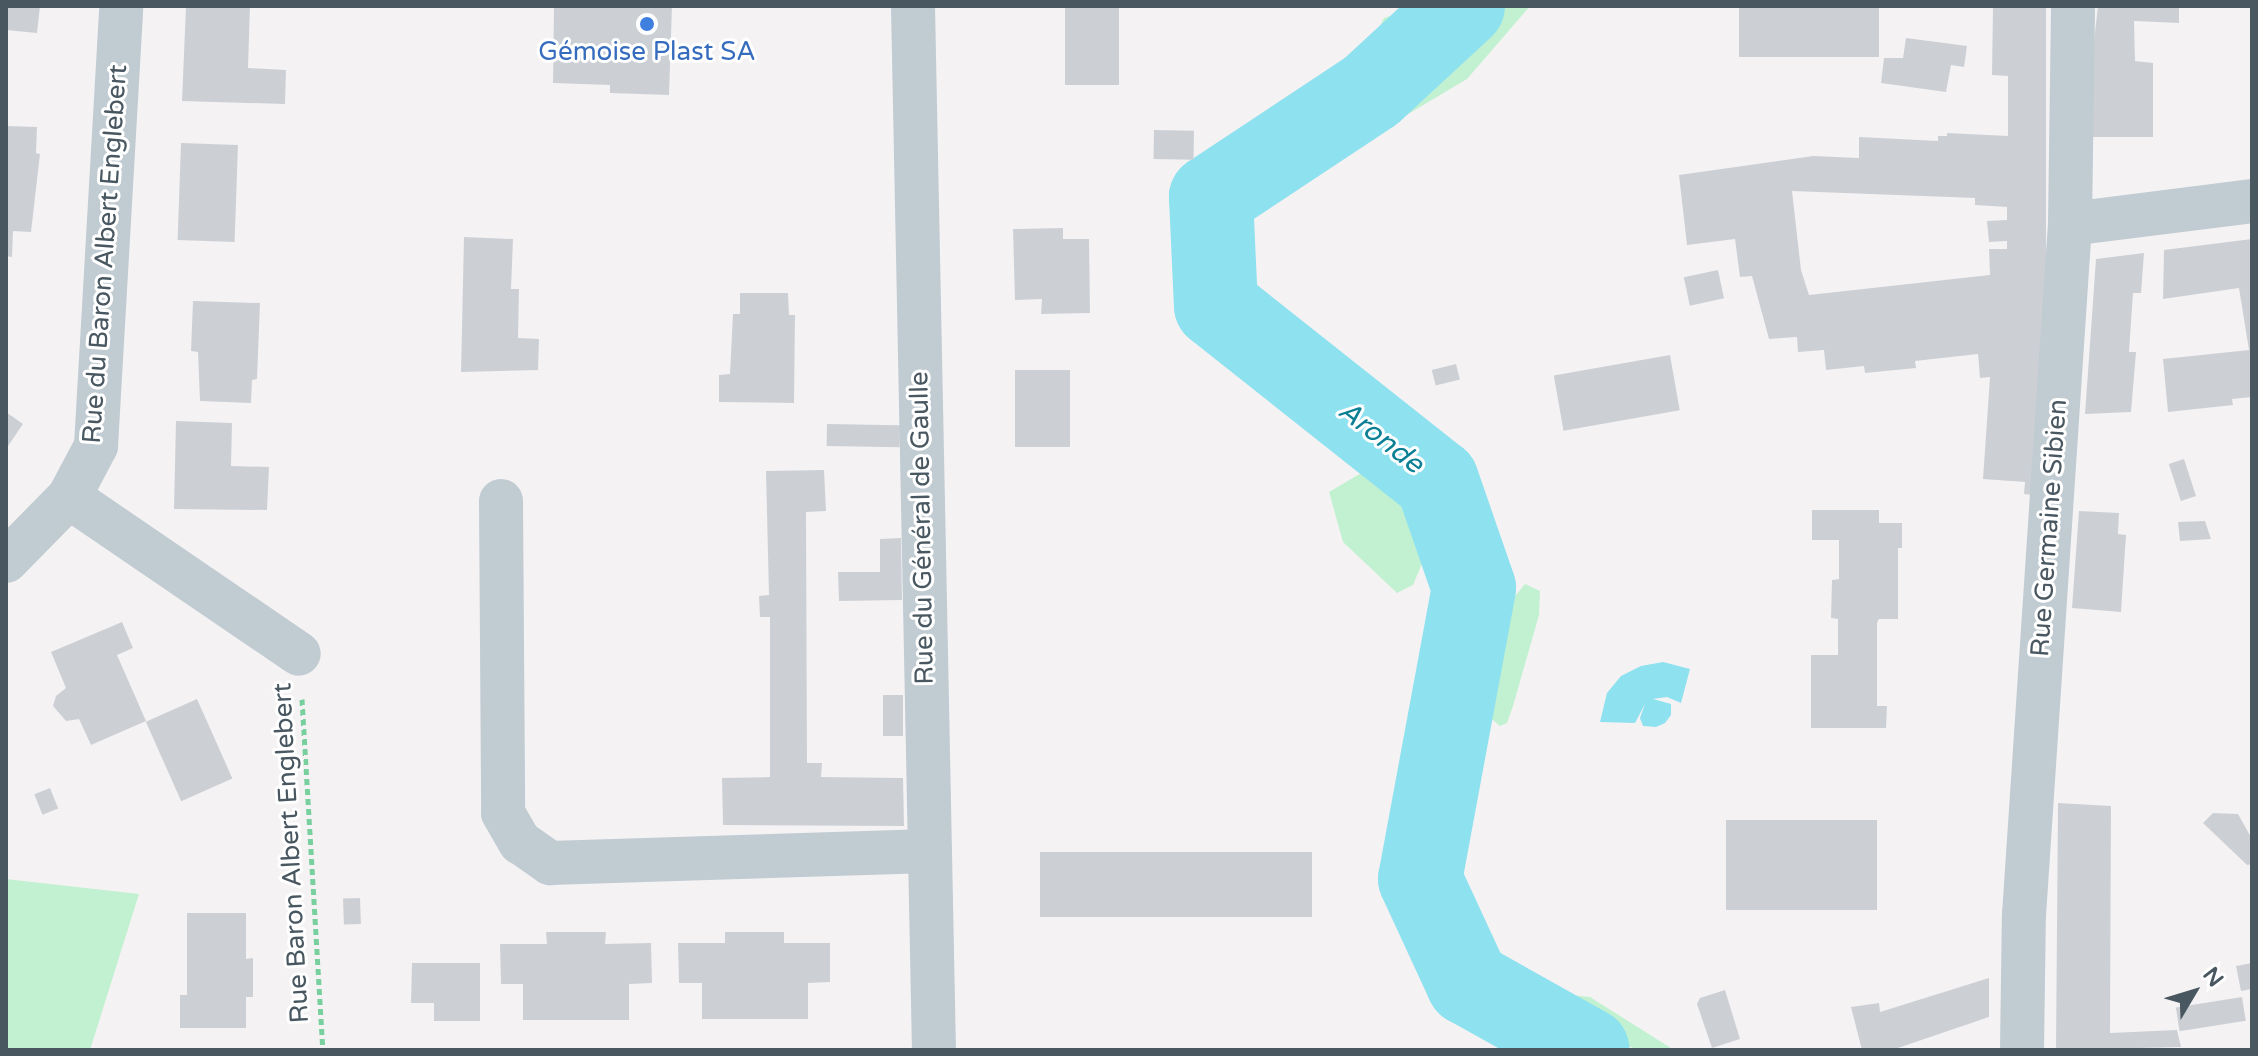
<!DOCTYPE html>
<html>
<head>
<meta charset="utf-8">
<style>
	body { margin:0 }
	#map { position:relative; width:2258px; height:1056px; overflow:hidden; background:#f5f2f3; font-family:"Varela Round",sans-serif }
	div>[style] { position:absolute }
	.green>* { inset:0; background:#c2f1d1 }
	.water>* { inset:0; background:#8ee1ef }
	.river>* { height:84px; margin:-42px; padding:0 42px; transform-origin:42px; border-radius:42px; background:#8ee1ef }
	.building>* { inset:0; background:#ccd0d5; transform-origin:0 0 }
	.path>* { height:5px; margin-top:-2.5px; transform-origin:0; background:repeating-linear-gradient(90deg,#79d09f 0 6px,transparent 0 10px) }
	.minor>* { height:44px; margin:-22px; padding:0 22px; transform-origin:22px; border-radius:22px; background:#c0cbd2 }
	.dots>* { width:22px; height:22px; translate:-50% -50%; box-sizing:border-box; border:4px solid #fff; border-radius:50% }
	span { translate:-50% -50%; white-space:nowrap; text-align:center; line-height:1.15; -webkit-text-stroke:6px #fff; paint-order:stroke }
	.shop-label { font-size:26px; color:#366cbe }
	.street-label { font-size:26px; color:#495761 }
	.water-label { font-size:28px; color:#0b7f93; font-style:italic }
	.frame { position:absolute; inset:0; border:8px solid #495761; pointer-events:none }
	.north { position:absolute; left:2154px; top:952px; width:80px; height:80px; -webkit-text-stroke:6px #fff; paint-order:stroke; rotate:52deg; font-size:22px; font-weight:700; line-height:32px; text-align:center; color:#495761 }
	.north::after { content:''; display:block; margin:auto; width:28px; height:36px; background:#495761; clip-path:polygon(50% 0,100% 100%,50% 72%,0 100%) }
</style>
</head>
<body>
<div id="map">
	<div class="green">
		<i style="clip-path:polygon(1420px 6px,1530px 6px,1467px 79px,1338px 156px,1295px 178px,1272px 138px,1274px 121px,1313px 87px,1359px 68px,1384px 18px)"></i>
		<i style="clip-path:polygon(1266px 301px,1294px 329px,1337px 356px,1424px 443px,1424px 559px,1413px 585px,1397px 593px,1343px 542px,1329px 492px,1363px 472px,1367px 459px,1332px 425px,1247px 377px,1219px 346px,1223px 312px,1239px 303px)"></i>
		<i style="clip-path:polygon(1525px 584px,1540px 591px,1539px 615px,1513px 706px,1507px 723px,1500px 726px,1481px 710px,1497px 618px)"></i>
		<i style="clip-path:polygon(1449px 640px,1474px 653px,1474px 678px,1454px 756px,1426px 769px,1423px 748px,1426px 695px)"></i>
		<i style="clip-path:polygon(6px 879px,139px 894px,90px 1050px,6px 1050px)"></i>
		<i style="clip-path:polygon(1482px 950px,1544px 992px,1590px 997px,1674px 1050px,1639px 1050px,1602px 1037px,1586px 1037px,1504px 985px)"></i>
	</div>
	<div class="water">
		<i style="clip-path:polygon(1663px 662px,1690px 669px,1681px 703px,1667px 697px,1653px 699px,1671px 704px,1671px 715px,1665px 723px,1656px 727px,1643px 726px,1640px 718px,1645px 704px,1635px 723px,1600px 722px,1607px 693px,1621px 676px,1641px 666px)"></i>
	</div>
	<div class="river">
		<i style="left:1463px;top:6px;width:125px;rotate:137.3deg"></i>
		<i style="left:1371px;top:91px;width:192px;rotate:146.5deg"></i>
		<i style="left:1211px;top:197px;width:109px;rotate:87.4deg"></i>
		<i style="left:1216px;top:306px;width:282px;rotate:38.4deg"></i>
		<i style="left:1437px;top:481px;width:113px;rotate:70.9deg"></i>
		<i style="left:1474px;top:588px;width:296px;rotate:100.5deg"></i>
		<i style="left:1420px;top:879px;width:115px;rotate:65.2deg"></i>
		<i style="left:1468px;top:983px;width:137px;rotate:29.2deg"></i>
	</div>
	<div class="building">
		<i style="clip-path:polygon(6px 6px,40px 6px,37px 33px,6px 30px)"></i>
		<i style="clip-path:polygon(186px 6px,250px 6px,248px 68px,286px 70px,285px 104px,182px 101px)"></i>
		<i style="clip-path:polygon(554px 6px,672px 6px,669px 95px,610px 93px,610px 85px,553px 83px)"></i>
		<i style="left:1065px;top:6px;width:54px;height:79px"></i>
		<i style="left:1739px;top:6px;width:140px;height:51px"></i>
		<i style="clip-path:polygon(evenodd,1993px 6px,2046px 6px,2046px 311px,2032px 495px,2024px 494px,2025px 482px,1983px 479px,1990px 377px,1980px 378px,1978px 354px,1915px 361px,1916px 368px,1865px 373px,1864px 366px,1826px 370px,1824px 350px,1798px 352px,1797px 337px,1769px 339px,1752px 276px,1740px 277px,1735px 239px,1687px 245px,1679px 175px,1813px 156px,1859px 158px,1859px 137px,1938px 141px,1938px 136px,1947px 136px,1947px 133px,2008px 136px,2008px 76px,1992px 75px,1993px 6px,1792px 191px,1975px 198px,1975px 205px,2007px 207px,2007px 220px,1987px 221px,1989px 242px,2007px 241px,2007px 249px,1989px 249px,1990px 275px,1809px 295px,1801px 270px,1792px 191px)"></i>
		<i style="clip-path:polygon(2098px 6px,2179px 6px,2179px 23px,2134px 21px,2135px 61px,2153px 63px,2153px 137px,2093px 137px,2092px 59px)"></i>
		<i style="clip-path:polygon(1906px 38px,1967px 46px,1964px 67px,1951px 65px,1946px 92px,1881px 83px,1884px 58px,1903px 58px)"></i>
		<i style="clip-path:polygon(6px 126px,37px 127px,36px 153px,40px 154px,31px 232px,13px 231px,12px 257px,6px 256px)"></i>
		<i style="left:1154px;top:130px;width:40px;height:29px;rotate:1deg"></i>
		<i style="left:181px;top:143px;width:57px;height:97px;rotate:2deg"></i>
		<i style="clip-path:polygon(1063px 228px,1063px 239px,1089px 239px,1090px 313px,1041px 314px,1042px 299px,1015px 300px,1013px 229px)"></i>
		<i style="clip-path:polygon(464px 237px,513px 239px,511px 289px,519px 289px,518px 338px,539px 339px,538px 370px,461px 372px)"></i>
		<i style="clip-path:polygon(2252px 239px,2252px 397px,2232px 399px,2233px 405px,2168px 412px,2163px 359px,2249px 350px,2239px 288px,2163px 299px,2164px 250px)"></i>
		<i style="clip-path:polygon(2144px 253px,2141px 293px,2133px 293px,2129px 352px,2136px 352px,2131px 412px,2085px 414px,2096px 259px)"></i>
		<i style="left:1718px;top:270px;width:29px;height:35px;rotate:78deg"></i>
		<i style="clip-path:polygon(740px 293px,788px 293px,789px 315px,795px 315px,794px 403px,719px 402px,719px 375px,730px 374px,733px 314px,740px 314px)"></i>
		<i style="clip-path:polygon(193px 301px,260px 303px,257px 379px,252px 380px,251px 403px,200px 401px,198px 352px,191px 351px)"></i>
		<i style="left:1670px;top:355px;width:56px;height:118px;rotate:80deg"></i>
		<i style="left:1456px;top:364px;width:16px;height:25px;rotate:76deg"></i>
		<i style="left:1015px;top:370px;width:55px;height:77px"></i>
		<i style="clip-path:polygon(6px 412px,23px 424px,6px 449px)"></i>
		<i style="clip-path:polygon(176px 421px,232px 423px,231px 466px,269px 467px,267px 510px,174px 509px)"></i>
		<i style="left:827px;top:424px;width:73px;height:22px;rotate:1deg"></i>
		<i style="left:2184px;top:459px;width:39px;height:16px;rotate:72deg"></i>
		<i style="clip-path:polygon(824px 470px,826px 511px,806px 512px,807px 763px,822px 763px,821px 777px,903px 778px,904px 826px,723px 825px,722px 778px,770px 777px,770px 617px,760px 617px,759px 596px,769px 595px,766px 471px)"></i>
		<i style="clip-path:polygon(1812px 510px,1879px 510px,1879px 523px,1902px 523px,1902px 548px,1898px 548px,1898px 619px,1879px 619px,1877px 623px,1877px 706px,1887px 706px,1886px 728px,1811px 728px,1811px 655px,1838px 655px,1838px 619px,1831px 618px,1832px 580px,1839px 579px,1839px 540px,1812px 540px)"></i>
		<i style="clip-path:polygon(2079px 511px,2119px 513px,2118px 534px,2126px 535px,2121px 612px,2072px 608px)"></i>
		<i style="clip-path:polygon(2205px 521px,2211px 539px,2180px 541px,2178px 522px)"></i>
		<i style="clip-path:polygon(901px 538px,902px 600px,839px 601px,838px 572px,880px 572px,880px 539px)"></i>
		<i style="clip-path:polygon(122px 622px,133px 648px,117px 655px,146px 721px,91px 745px,79px 719px,66px 721px,53px 706px,56px 696px,66px 688px,51px 652px)"></i>
		<i style="left:883px;top:695px;width:20px;height:41px"></i>
		<i style="left:197px;top:699px;width:87px;height:56px;rotate:66deg"></i>
		<i style="left:50px;top:788px;width:22px;height:17px;rotate:68deg"></i>
		<i style="clip-path:polygon(2058px 803px,2111px 806px,2110px 1033px,2177px 1030px,2181px 1047px,2056px 1050px)"></i>
		<i style="clip-path:polygon(2213px 813px,2238px 814px,2252px 839px,2252px 864px,2247px 865px,2203px 823px)"></i>
		<i style="left:1726px;top:820px;width:151px;height:90px"></i>
		<i style="left:1040px;top:852px;width:272px;height:65px"></i>
		<i style="left:360px;top:898px;width:26px;height:17px;rotate:88deg"></i>
		<i style="clip-path:polygon(187px 913px,246px 913px,246px 959px,253px 958px,253px 997px,246px 997px,246px 1028px,180px 1028px,180px 995px,187px 995px)"></i>
		<i style="clip-path:polygon(546px 932px,606px 932px,605px 944px,651px 943px,652px 983px,629px 984px,629px 1020px,523px 1020px,523px 984px,501px 984px,500px 944px,547px 944px)"></i>
		<i style="clip-path:polygon(725px 932px,784px 932px,784px 943px,830px 943px,830px 982px,808px 983px,808px 1019px,702px 1019px,702px 983px,679px 983px,678px 943px,725px 943px)"></i>
		<i style="clip-path:polygon(412px 963px,480px 963px,480px 1021px,434px 1021px,434px 1003px,411px 1003px)"></i>
		<i style="clip-path:polygon(2252px 963px,2252px 989px,2241px 991px,2236px 966px)"></i>
		<i style="clip-path:polygon(1989px 978px,1989px 1017px,1892px 1050px,1862px 1050px,1851px 1007px,1879px 1003px,1880px 1012px)"></i>
		<i style="clip-path:polygon(1725px 990px,1740px 1039px,1712px 1048px,1697px 1004px,1700px 998px)"></i>
		<i style="left:2242px;top:997px;width:24px;height:67px;rotate:81deg"></i>
	</div>
	<div class="path">
		<i style="left:302px;top:699px;width:352px;rotate:86.6deg"></i>
	</div>
	<div class="minor">
		<i style="left:913px;top:6px;width:1044px;rotate:88.85deg"></i>
		<i style="left:2070px;top:224px;width:183px;rotate:-7.2deg"></i>
		<i style="left:69px;top:497px;width:278px;rotate:34.3deg"></i>
		<i style="left:501px;top:501px;width:312px;rotate:89.6deg"></i>
		<i style="left:503px;top:813px;width:34px;rotate:60deg"></i>
		<i style="left:520px;top:842px;width:37px;rotate:35deg"></i>
		<i style="left:550px;top:863px;width:380px;rotate:-1.8deg"></i>
		<i style="left:6px;top:561px;width:90px;rotate:-45.5deg"></i>
		<i style="left:69px;top:497px;width:58px;rotate:-62.1deg"></i>
		<i style="left:96px;top:446px;width:441px;rotate:-86.7deg"></i>
		<i style="left:2022px;top:1050px;width:135px;rotate:-89.2deg"></i>
		<i style="left:2024px;top:915px;width:693px;rotate:-86.19deg"></i>
		<i style="left:2070px;top:224px;width:218px;rotate:-89.2deg"></i>
	</div>
	<div class="dots">
		<i style="left:647px;top:24px;background:#3f7fe0"></i>
	</div>
	<div class="shop-label">
		<span style="left:647px;top:52px">Gémoise Plast SA</span>
	</div>
	<div class="street-label">
		<span style="left:105px;top:254px;rotate:-86deg">Rue du Baron Albert Englebert</span>
		<span style="left:922px;top:528px;rotate:-91deg">Rue du Général de Gaulle</span>
		<span style="left:2049px;top:528px;rotate:-86deg">Rue Germaine Sibien</span>
		<span style="left:291px;top:853px;rotate:-93deg">Rue Baron Albert Englebert</span>
	</div>
	<div class="water-label">
		<span style="left:1381px;top:437px;rotate:38deg">Aronde</span>
	</div>
	<div class="frame"></div>
	<div class="north">N</div>
</div>
</body>
</html>
